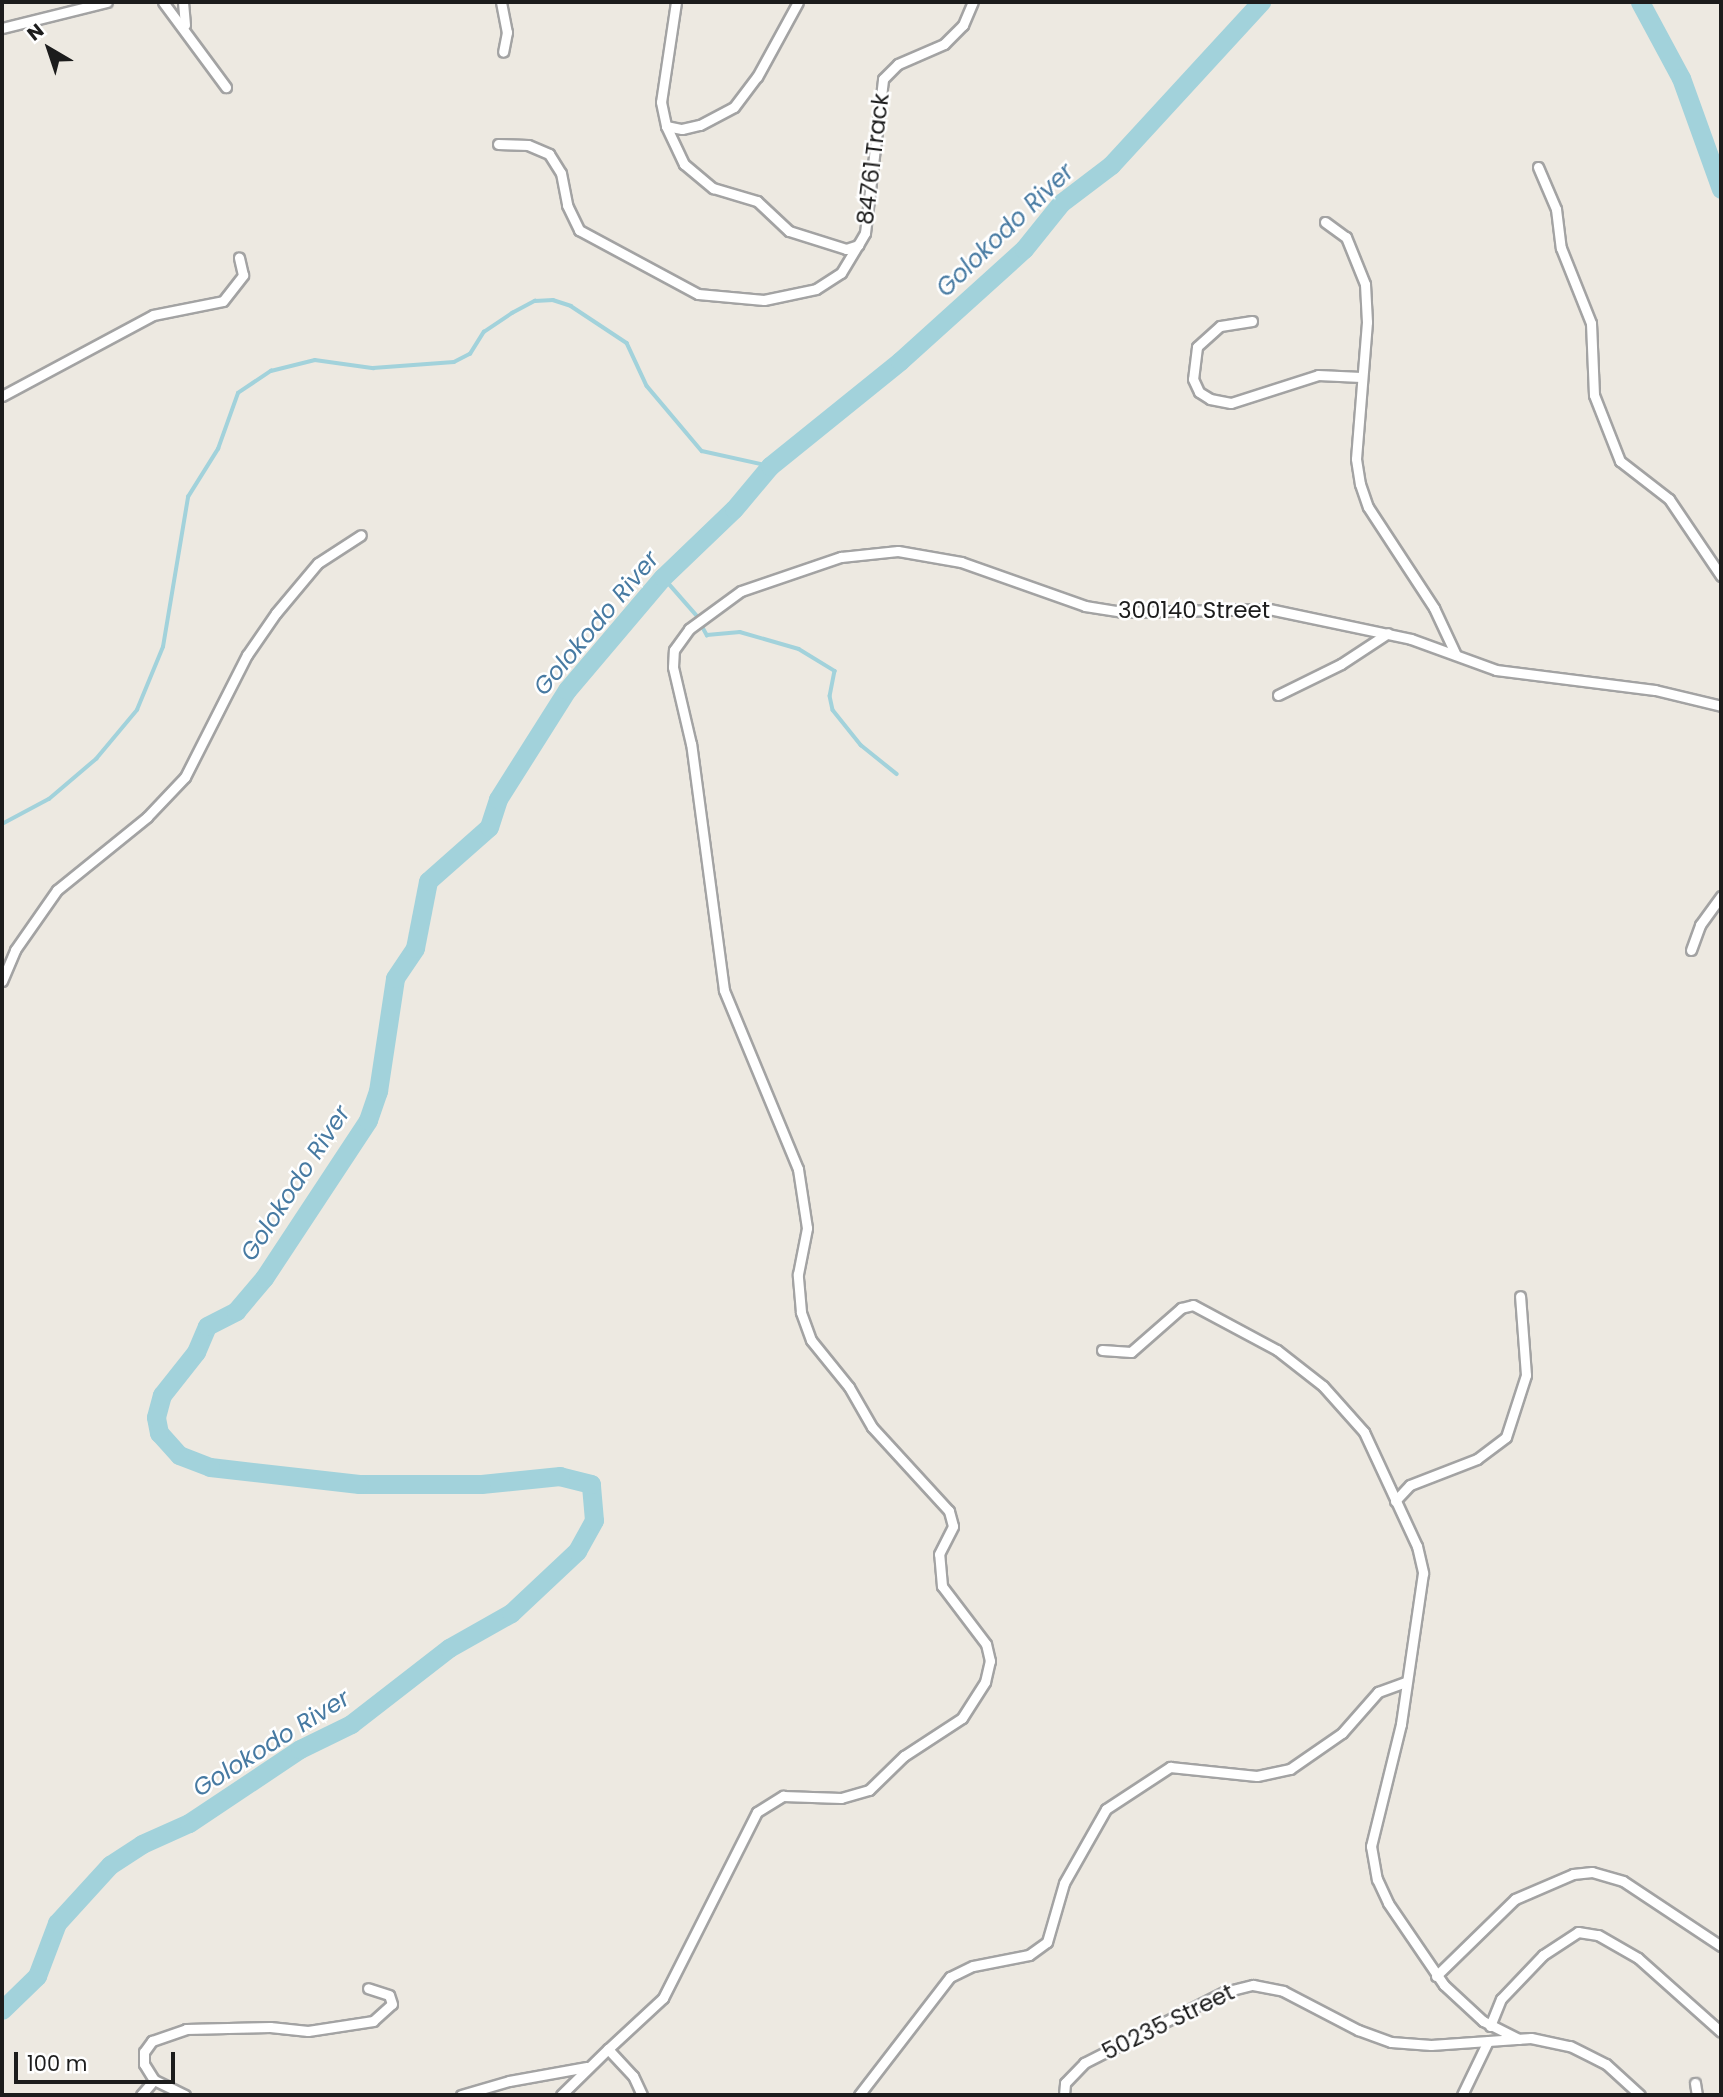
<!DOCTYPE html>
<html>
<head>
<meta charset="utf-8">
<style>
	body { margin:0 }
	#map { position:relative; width:1723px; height:2097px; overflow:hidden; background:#ede9e1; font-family:Poppins,sans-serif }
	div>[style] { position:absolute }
	.stream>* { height:3.5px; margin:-1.75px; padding:0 1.75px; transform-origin:1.75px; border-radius:1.75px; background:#a2d2db }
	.river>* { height:19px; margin:-9.5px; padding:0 9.5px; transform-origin:9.5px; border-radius:9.5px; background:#a2d2db }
	.roads { filter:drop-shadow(2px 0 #a3a3a3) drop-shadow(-2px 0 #a3a3a3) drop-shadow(0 2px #a3a3a3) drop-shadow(0 -2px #a3a3a3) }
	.minor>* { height:9px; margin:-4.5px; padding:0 4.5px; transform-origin:4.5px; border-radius:4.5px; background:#fff }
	span { translate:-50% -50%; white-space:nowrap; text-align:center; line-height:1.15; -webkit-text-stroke:5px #fff; paint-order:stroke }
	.street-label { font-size:23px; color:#1c1c1c }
	.water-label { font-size:24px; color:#477aa2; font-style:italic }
	.frame { position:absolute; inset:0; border:4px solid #1c1c1c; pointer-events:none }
	.north { position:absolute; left:14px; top:14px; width:70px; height:70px; -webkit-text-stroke:5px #fff; paint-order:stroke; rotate:321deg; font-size:19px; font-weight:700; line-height:28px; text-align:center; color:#1c1c1c }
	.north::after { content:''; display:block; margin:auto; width:24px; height:32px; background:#1c1c1c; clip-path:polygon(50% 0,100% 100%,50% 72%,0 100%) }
	.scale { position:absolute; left:14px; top:2052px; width:161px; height:32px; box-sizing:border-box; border:4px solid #1c1c1c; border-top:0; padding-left:9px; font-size:21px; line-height:24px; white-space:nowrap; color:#1c1c1c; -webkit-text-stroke:5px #fff; paint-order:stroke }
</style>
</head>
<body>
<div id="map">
	<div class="stream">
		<i style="left:663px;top:577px;width:55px;rotate:48.7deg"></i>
		<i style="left:701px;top:624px;width:13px;rotate:61deg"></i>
		<i style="left:707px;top:635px;width:33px;rotate:-5deg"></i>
		<i style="left:740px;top:632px;width:61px;rotate:16.1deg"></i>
		<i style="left:799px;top:649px;width:42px;rotate:31.4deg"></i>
		<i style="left:835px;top:671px;width:25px;rotate:101deg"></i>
		<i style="left:830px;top:696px;width:14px;rotate:78deg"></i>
		<i style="left:833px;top:710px;width:45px;rotate:51.3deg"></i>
		<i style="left:861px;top:745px;width:46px;rotate:38.9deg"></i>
		<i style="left:2px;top:824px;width:53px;rotate:-28deg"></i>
		<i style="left:49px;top:799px;width:62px;rotate:-40.4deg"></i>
		<i style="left:96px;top:759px;width:64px;rotate:-50.1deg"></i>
		<i style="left:137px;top:710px;width:68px;rotate:-67.6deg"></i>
		<i style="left:163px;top:647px;width:152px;rotate:-80.5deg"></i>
		<i style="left:188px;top:497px;width:57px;rotate:-58deg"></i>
		<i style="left:218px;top:449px;width:59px;rotate:-70.3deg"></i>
		<i style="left:238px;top:393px;width:40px;rotate:-34deg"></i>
		<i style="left:271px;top:371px;width:45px;rotate:-14deg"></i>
		<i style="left:315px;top:360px;width:59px;rotate:7.9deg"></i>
		<i style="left:373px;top:368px;width:81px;rotate:-4.2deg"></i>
		<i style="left:454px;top:362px;width:18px;rotate:-27deg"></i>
		<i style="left:470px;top:354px;width:26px;rotate:-58deg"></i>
		<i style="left:484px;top:332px;width:34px;rotate:-34deg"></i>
		<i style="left:512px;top:313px;width:26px;rotate:-28deg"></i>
		<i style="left:535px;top:301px;width:18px;rotate:-3deg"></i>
		<i style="left:553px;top:300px;width:19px;rotate:18deg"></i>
		<i style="left:571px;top:306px;width:67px;rotate:33.5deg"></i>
		<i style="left:627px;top:343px;width:47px;rotate:65.1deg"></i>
		<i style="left:647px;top:386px;width:85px;rotate:49.8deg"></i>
		<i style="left:702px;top:451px;width:70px;rotate:12.4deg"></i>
	</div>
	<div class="river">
		<i style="left:1640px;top:2px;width:86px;rotate:61.7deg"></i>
		<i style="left:1681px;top:78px;width:118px;rotate:70.2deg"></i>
		<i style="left:2px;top:2010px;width:49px;rotate:-44.2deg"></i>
		<i style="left:37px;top:1976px;width:57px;rotate:-69.3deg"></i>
		<i style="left:57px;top:1923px;width:79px;rotate:-47.6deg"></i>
		<i style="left:110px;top:1865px;width:38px;rotate:-33deg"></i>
		<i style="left:142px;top:1844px;width:51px;rotate:-24.1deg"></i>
		<i style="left:189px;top:1823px;width:133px;rotate:-33.7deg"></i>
		<i style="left:300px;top:1749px;width:57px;rotate:-26.1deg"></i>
		<i style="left:351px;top:1724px;width:124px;rotate:-37.8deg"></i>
		<i style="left:449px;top:1648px;width:71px;rotate:-29.4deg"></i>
		<i style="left:511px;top:1613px;width:91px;rotate:-43.2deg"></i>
		<i style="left:577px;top:1551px;width:35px;rotate:-61deg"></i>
		<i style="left:594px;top:1520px;width:36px;rotate:-95deg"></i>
		<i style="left:591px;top:1484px;width:32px;rotate:-166deg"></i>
		<i style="left:560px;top:1476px;width:79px;rotate:174.2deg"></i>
		<i style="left:481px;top:1484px;width:122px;rotate:180deg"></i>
		<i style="left:359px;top:1484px;width:150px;rotate:-173.5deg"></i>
		<i style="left:210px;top:1467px;width:33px;rotate:-159deg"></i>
		<i style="left:179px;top:1455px;width:30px;rotate:-132deg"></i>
		<i style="left:159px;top:1433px;width:16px;rotate:-101deg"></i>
		<i style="left:156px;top:1417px;width:23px;rotate:-75deg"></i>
		<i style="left:162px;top:1395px;width:55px;rotate:-51.7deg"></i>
		<i style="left:196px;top:1352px;width:28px;rotate:-67deg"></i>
		<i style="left:207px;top:1326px;width:33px;rotate:-27deg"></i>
		<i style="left:236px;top:1311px;width:43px;rotate:-49.7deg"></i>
		<i style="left:264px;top:1278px;width:189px;rotate:-56.6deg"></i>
		<i style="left:368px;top:1120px;width:31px;rotate:-71deg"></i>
		<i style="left:378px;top:1091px;width:114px;rotate:-81.4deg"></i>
		<i style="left:395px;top:978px;width:36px;rotate:-56deg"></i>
		<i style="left:415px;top:948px;width:68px;rotate:-79deg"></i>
		<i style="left:428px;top:881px;width:81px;rotate:-41.5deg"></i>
		<i style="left:489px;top:827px;width:29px;rotate:-72deg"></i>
		<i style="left:498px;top:799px;width:129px;rotate:-57.7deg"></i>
		<i style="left:567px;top:690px;width:148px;rotate:-49.7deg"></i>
		<i style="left:663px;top:577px;width:98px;rotate:-43.8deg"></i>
		<i style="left:734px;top:509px;width:56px;rotate:-50.1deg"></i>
		<i style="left:770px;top:466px;width:167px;rotate:-38.9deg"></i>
		<i style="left:900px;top:361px;width:167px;rotate:-42.1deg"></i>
		<i style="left:1024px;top:249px;width:59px;rotate:-51.2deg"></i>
		<i style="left:1061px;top:203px;width:63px;rotate:-37.2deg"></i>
		<i style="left:1111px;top:165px;width:222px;rotate:-47.4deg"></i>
	</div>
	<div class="roads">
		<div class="minor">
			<i style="left:163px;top:2px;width:106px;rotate:53.5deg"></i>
			<i style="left:183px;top:2px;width:23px;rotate:85deg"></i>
			<i style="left:501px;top:2px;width:31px;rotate:79deg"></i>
			<i style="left:507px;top:32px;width:20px;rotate:101deg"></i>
			<i style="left:676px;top:2px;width:101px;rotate:98.5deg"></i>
			<i style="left:661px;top:102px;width:25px;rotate:78deg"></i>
			<i style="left:666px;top:126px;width:42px;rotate:64.7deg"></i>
			<i style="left:684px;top:164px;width:38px;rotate:40deg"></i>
			<i style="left:713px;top:188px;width:46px;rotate:16.5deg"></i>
			<i style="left:757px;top:201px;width:44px;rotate:43.2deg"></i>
			<i style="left:789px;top:231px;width:60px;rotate:17.5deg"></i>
			<i style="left:846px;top:249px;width:13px;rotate:-18deg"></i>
			<i style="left:858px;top:245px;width:14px;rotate:-60deg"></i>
			<i style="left:865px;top:233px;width:155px;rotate:-83.3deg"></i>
			<i style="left:883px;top:79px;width:21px;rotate:-45deg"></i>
			<i style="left:898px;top:64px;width:50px;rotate:-23.5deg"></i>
			<i style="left:944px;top:44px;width:27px;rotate:-45deg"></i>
			<i style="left:963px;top:25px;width:25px;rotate:-67deg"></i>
			<i style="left:2px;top:28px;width:108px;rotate:-13.9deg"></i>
			<i style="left:666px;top:126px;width:16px;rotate:11deg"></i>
			<i style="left:682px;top:129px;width:18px;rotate:-13deg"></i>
			<i style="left:700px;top:125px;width:38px;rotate:-28deg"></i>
			<i style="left:734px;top:107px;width:38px;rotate:-53deg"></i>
			<i style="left:757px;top:77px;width:85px;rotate:-61.3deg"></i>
			<i style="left:498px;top:144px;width:30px;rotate:2deg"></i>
			<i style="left:528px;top:145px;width:23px;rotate:23deg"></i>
			<i style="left:549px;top:154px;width:22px;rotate:58deg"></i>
			<i style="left:561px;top:173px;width:33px;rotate:79deg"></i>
			<i style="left:567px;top:205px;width:28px;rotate:64deg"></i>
			<i style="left:579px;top:230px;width:135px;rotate:28.3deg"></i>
			<i style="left:698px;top:294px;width:66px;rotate:5.2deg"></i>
			<i style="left:764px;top:300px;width:53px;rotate:-11.9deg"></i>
			<i style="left:816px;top:289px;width:30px;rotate:-33deg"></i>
			<i style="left:841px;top:273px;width:33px;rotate:-59deg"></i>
			<i style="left:1538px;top:167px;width:46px;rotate:66.8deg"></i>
			<i style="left:1556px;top:209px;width:39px;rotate:83deg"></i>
			<i style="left:1561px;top:248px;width:81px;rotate:68.2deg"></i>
			<i style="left:1591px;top:323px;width:72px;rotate:87.6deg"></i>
			<i style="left:1594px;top:395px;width:71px;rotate:68.5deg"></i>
			<i style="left:1620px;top:461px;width:62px;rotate:37.8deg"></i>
			<i style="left:1669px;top:499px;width:93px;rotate:56deg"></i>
			<i style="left:1325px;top:222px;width:26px;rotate:36deg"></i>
			<i style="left:1346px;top:237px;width:51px;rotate:68deg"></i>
			<i style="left:1365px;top:284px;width:38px;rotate:87deg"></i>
			<i style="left:1367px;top:322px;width:137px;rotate:94.6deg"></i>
			<i style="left:1356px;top:459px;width:25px;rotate:81deg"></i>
			<i style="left:1360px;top:484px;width:24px;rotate:71deg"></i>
			<i style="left:1368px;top:507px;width:121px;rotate:56.8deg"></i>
			<i style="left:1434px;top:608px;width:52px;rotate:64.9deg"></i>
			<i style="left:1252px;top:321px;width:32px;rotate:171deg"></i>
			<i style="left:1220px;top:326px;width:31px;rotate:138deg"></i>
			<i style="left:1197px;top:347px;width:32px;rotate:97deg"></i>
			<i style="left:1193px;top:379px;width:14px;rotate:65deg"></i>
			<i style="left:1199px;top:392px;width:13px;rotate:32deg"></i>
			<i style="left:1210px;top:399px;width:21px;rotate:11deg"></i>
			<i style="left:1231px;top:403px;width:91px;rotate:-17.8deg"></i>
			<i style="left:1318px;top:375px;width:43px;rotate:2.7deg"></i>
			<i style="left:2px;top:396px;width:171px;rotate:-28.2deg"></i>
			<i style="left:153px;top:315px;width:71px;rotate:-11.3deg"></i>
			<i style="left:223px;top:301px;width:33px;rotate:-52deg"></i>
			<i style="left:243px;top:275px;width:18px;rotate:-103deg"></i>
			<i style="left:1278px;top:695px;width:70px;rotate:-26.2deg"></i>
			<i style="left:1341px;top:664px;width:56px;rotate:-33.4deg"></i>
			<i style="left:1691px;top:950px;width:27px;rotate:-70deg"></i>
			<i style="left:1700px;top:925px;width:36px;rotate:-54deg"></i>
			<i style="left:2px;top:981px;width:34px;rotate:-67deg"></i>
			<i style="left:15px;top:950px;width:73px;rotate:-55deg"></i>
			<i style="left:57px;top:890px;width:116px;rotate:-39deg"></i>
			<i style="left:147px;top:817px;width:55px;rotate:-46.5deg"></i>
			<i style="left:185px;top:777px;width:137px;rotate:-63.1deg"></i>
			<i style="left:247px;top:655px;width:51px;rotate:-55.4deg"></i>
			<i style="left:276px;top:613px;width:65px;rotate:-50deg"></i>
			<i style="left:318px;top:563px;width:51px;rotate:-33.1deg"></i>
			<i style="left:1102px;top:1350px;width:29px;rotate:4deg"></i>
			<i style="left:1131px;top:1352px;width:67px;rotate:-41.3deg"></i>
			<i style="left:1181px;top:1308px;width:12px;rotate:-14deg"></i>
			<i style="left:1193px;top:1305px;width:95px;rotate:28.2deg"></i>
			<i style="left:1277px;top:1350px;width:58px;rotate:38deg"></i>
			<i style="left:1323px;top:1386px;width:62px;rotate:48.3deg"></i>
			<i style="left:1364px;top:1432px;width:126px;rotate:65.1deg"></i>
			<i style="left:1417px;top:1546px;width:28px;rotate:77deg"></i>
			<i style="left:1423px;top:1573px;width:153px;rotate:98.3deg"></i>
			<i style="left:1401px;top:1724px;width:126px;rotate:103.8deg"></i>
			<i style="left:1371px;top:1846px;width:34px;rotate:80deg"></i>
			<i style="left:1377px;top:1879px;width:26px;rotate:65deg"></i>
			<i style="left:1388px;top:1903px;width:99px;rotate:55.7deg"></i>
			<i style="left:1444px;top:1985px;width:53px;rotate:42.7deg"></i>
			<i style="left:1483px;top:2021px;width:40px;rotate:26.6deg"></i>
			<i style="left:1395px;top:1501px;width:22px;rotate:-47deg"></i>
			<i style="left:1410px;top:1485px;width:72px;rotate:-21.2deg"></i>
			<i style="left:1477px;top:1459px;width:36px;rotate:-37deg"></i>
			<i style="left:1506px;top:1437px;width:65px;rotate:-72.1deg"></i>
			<i style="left:1526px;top:1375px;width:79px;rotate:-94.3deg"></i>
			<i style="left:1436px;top:1976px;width:110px;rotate:-44.3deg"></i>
			<i style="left:1515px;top:1899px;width:63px;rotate:-23.3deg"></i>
			<i style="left:1573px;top:1874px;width:19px;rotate:-6deg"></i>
			<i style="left:1592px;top:1872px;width:32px;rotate:16deg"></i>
			<i style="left:1623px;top:1881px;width:118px;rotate:33.6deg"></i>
			<i style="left:1490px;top:2026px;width:29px;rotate:-68deg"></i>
			<i style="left:1501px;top:1999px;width:61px;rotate:-46.3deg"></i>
			<i style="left:1543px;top:1955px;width:42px;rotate:-33.3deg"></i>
			<i style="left:1578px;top:1932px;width:20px;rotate:9deg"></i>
			<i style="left:1598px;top:1935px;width:46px;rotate:29.9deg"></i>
			<i style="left:1638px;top:1958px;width:111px;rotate:41.7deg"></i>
			<i style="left:1695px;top:2083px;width:12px;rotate:81deg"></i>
			<i style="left:141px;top:2095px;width:20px;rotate:-49deg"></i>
			<i style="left:185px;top:2095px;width:34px;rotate:-154deg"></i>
			<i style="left:154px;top:2080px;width:19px;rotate:-122deg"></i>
			<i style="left:144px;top:2064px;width:12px;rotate:-90deg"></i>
			<i style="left:144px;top:2052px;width:14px;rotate:-54deg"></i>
			<i style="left:152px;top:2041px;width:36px;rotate:-19deg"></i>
			<i style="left:186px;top:2029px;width:84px;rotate:-1.4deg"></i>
			<i style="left:270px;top:2027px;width:38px;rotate:6deg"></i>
			<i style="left:308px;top:2031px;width:66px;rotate:-8.7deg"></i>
			<i style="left:373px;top:2021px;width:25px;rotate:-42deg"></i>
			<i style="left:392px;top:2004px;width:9px;rotate:-108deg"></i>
			<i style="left:389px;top:1995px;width:22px;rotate:-162deg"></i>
			<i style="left:461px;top:2095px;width:50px;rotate:-16.3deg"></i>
			<i style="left:509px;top:2081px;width:79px;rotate:-10.2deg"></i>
			<i style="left:561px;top:2095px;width:66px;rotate:-44.4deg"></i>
			<i style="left:642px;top:2095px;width:21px;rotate:-115deg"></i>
			<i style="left:633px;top:2076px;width:37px;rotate:-133deg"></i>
			<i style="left:608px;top:2049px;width:75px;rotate:-42.8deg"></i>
			<i style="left:663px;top:1998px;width:208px;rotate:-63.2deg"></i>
			<i style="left:757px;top:1812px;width:31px;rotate:-32deg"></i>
			<i style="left:783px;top:1796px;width:58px;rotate:2deg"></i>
			<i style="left:841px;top:1798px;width:29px;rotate:-16deg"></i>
			<i style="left:869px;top:1790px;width:49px;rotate:-44.2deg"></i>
			<i style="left:904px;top:1756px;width:69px;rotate:-33.2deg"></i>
			<i style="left:962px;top:1718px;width:43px;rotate:-57.4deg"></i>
			<i style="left:985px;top:1682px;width:22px;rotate:-77deg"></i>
			<i style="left:990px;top:1661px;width:17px;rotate:-103deg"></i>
			<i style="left:986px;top:1644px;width:73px;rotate:-127.2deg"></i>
			<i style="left:942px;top:1586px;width:32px;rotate:-95deg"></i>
			<i style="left:939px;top:1554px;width:31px;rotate:-63deg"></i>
			<i style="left:953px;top:1526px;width:16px;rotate:-105deg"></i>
			<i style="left:949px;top:1511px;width:114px;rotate:-132.5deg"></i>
			<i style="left:872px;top:1427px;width:46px;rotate:-119.9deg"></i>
			<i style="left:849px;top:1387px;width:60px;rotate:-129deg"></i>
			<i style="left:811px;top:1340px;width:30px;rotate:-110deg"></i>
			<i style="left:801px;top:1312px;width:38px;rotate:-95deg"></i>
			<i style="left:798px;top:1274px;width:47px;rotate:-78.9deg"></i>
			<i style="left:807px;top:1228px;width:60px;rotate:-98.7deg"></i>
			<i style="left:798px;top:1169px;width:194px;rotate:-112.5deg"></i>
			<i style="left:724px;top:990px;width:248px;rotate:-97.6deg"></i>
			<i style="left:691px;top:744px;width:79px;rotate:-103.2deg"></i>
			<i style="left:673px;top:667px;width:17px;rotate:-87deg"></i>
			<i style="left:674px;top:650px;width:26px;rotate:-54deg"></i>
			<i style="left:689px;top:629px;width:64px;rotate:-36.2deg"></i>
			<i style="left:741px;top:591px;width:106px;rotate:-18.8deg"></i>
			<i style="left:841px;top:557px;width:57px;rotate:-6deg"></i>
			<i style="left:898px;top:551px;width:64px;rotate:9.9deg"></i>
			<i style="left:961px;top:562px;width:132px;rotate:19.5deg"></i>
			<i style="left:1085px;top:606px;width:39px;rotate:9deg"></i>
			<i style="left:1124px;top:612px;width:145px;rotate:-1.2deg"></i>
			<i style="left:1269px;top:609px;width:145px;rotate:11.9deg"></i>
			<i style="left:1411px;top:639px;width:90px;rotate:20deg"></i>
			<i style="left:1496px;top:670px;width:160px;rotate:7.2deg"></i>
			<i style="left:1655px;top:690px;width:68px;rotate:13.6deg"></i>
			<i style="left:859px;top:2095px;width:149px;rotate:-52.4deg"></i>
			<i style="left:950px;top:1977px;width:25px;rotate:-26deg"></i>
			<i style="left:973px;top:1966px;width:57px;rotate:-11.1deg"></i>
			<i style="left:1029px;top:1955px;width:22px;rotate:-36deg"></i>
			<i style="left:1047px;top:1942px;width:61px;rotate:-73.9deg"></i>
			<i style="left:1064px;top:1883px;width:85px;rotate:-60.4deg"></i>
			<i style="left:1106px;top:1809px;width:77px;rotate:-33.3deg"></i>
			<i style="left:1170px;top:1767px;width:87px;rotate:5.9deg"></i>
			<i style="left:1257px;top:1776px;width:34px;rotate:-12deg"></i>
			<i style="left:1290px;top:1769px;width:63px;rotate:-34.7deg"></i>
			<i style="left:1342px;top:1733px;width:55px;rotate:-48.7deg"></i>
			<i style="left:1378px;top:1692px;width:30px;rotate:-20deg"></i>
			<i style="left:1064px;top:2095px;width:12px;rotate:-85deg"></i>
			<i style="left:1065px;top:2083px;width:28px;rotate:-46deg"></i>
			<i style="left:1084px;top:2063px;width:157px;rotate:-26.9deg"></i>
			<i style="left:1224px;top:1992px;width:30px;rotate:-14deg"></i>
			<i style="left:1253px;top:1985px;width:31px;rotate:11deg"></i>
			<i style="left:1283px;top:1991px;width:85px;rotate:27.5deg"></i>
			<i style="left:1358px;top:2030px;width:35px;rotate:20deg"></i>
			<i style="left:1391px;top:2042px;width:40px;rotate:4.3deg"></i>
			<i style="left:1431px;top:2045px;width:100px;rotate:-4deg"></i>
			<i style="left:1531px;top:2038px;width:40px;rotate:12deg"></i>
			<i style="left:1570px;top:2046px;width:40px;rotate:26.6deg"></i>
			<i style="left:1606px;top:2064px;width:46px;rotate:42.4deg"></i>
			<i style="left:1462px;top:2095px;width:60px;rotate:-64.3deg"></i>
		</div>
	</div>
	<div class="street-label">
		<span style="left:873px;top:159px;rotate:-83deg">84761 Track</span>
		<span style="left:1194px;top:610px">300140 Street</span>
		<span style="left:1168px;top:2022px;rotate:-26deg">50235 Street</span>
	</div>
	<div class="water-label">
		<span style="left:1005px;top:230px;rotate:-44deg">Golokodo River</span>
		<span style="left:596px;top:623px;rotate:-50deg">Golokodo River</span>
		<span style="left:295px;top:1183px;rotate:-57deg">Golokodo River</span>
		<span style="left:271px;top:1743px;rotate:-32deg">Golokodo River</span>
	</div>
	<div class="frame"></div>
	<div class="north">N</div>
	<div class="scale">100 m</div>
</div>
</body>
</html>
